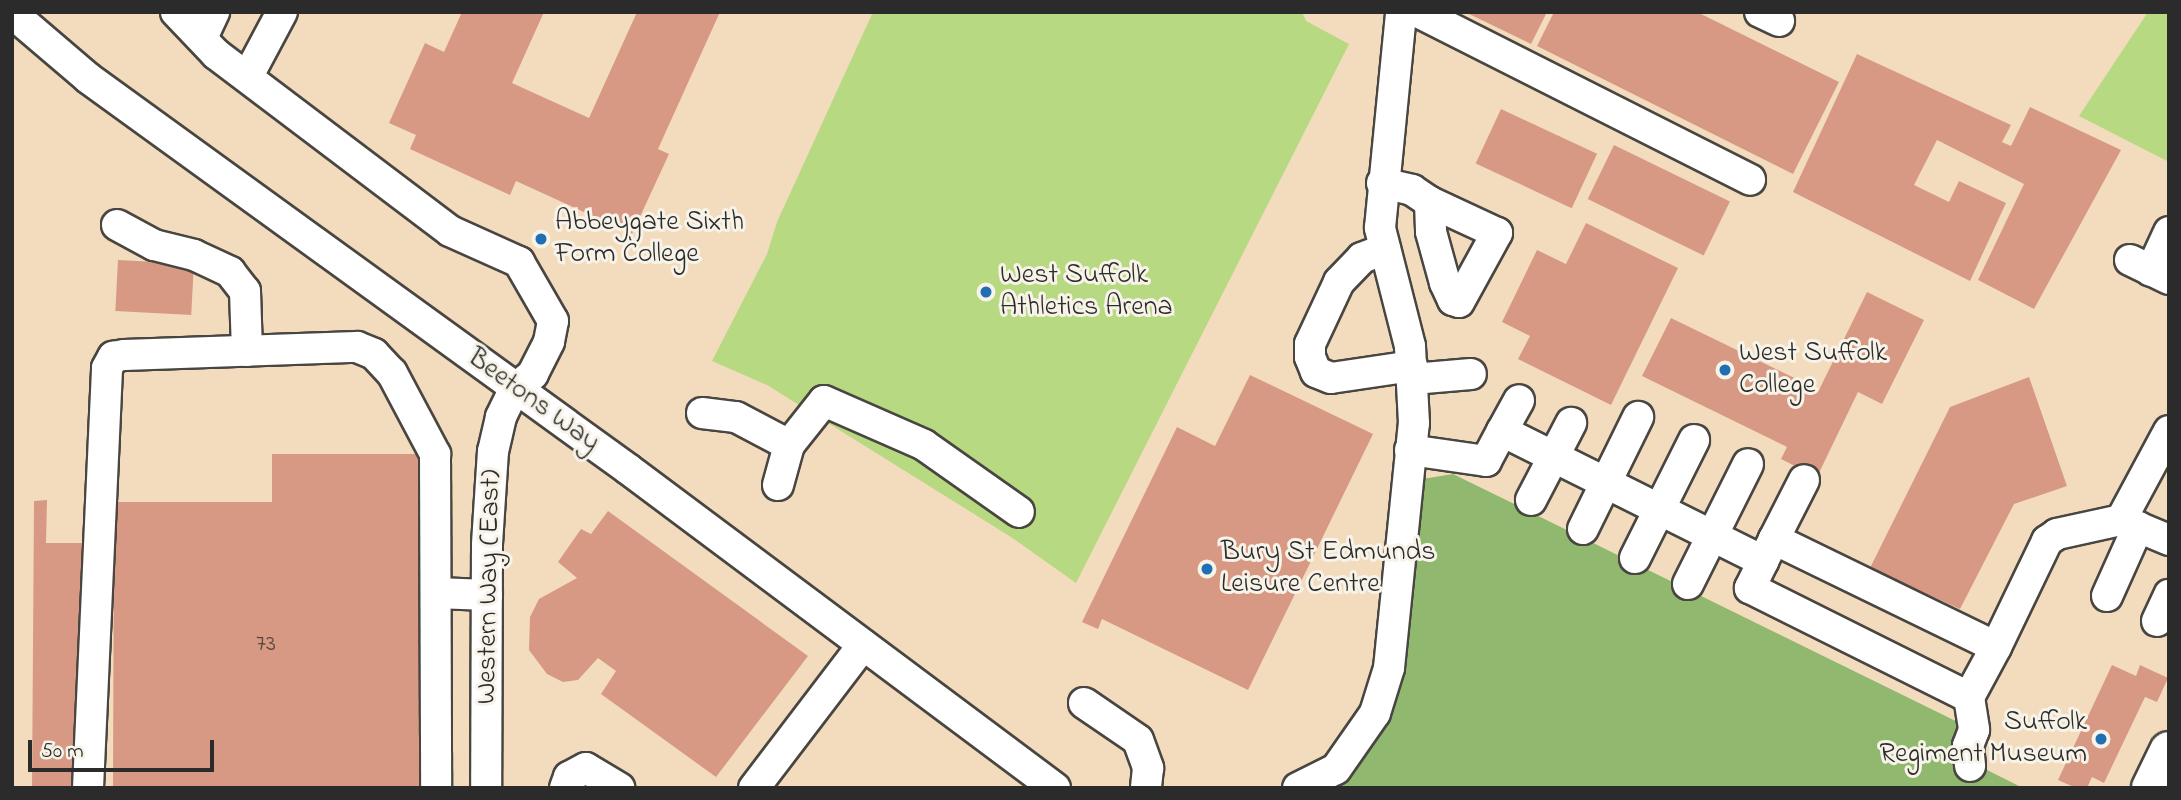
<!DOCTYPE html>
<html>
<head>
<meta charset="utf-8">
<style>
	body { margin:0 }
	#map { position:relative; width:2181px; height:800px; overflow:hidden; background:#f3dcbe; font-family:"Indie Flower",sans-serif }
	div>[style] { position:absolute }
	.green>* { inset:0; background:#b6d981 }
	.forest>* { inset:0; background:#90b96f }
	.building>* { inset:0; background:#d79984; transform-origin:0 0 }
	.roads { filter:drop-shadow(2px 0 #494641) drop-shadow(-2px 0 #494641) drop-shadow(0 2px #494641) drop-shadow(0 -2px #494641) }
	.minor>* { height:30px; margin:-15px; padding:0 15px; transform-origin:15px; border-radius:15px; background:#fff }
	.major>* { height:38px; margin:-19px; padding:0 19px; transform-origin:19px; border-radius:19px; background:#fff }
	.dots>* { width:19px; height:19px; translate:-50% -50%; box-sizing:border-box; border:4px solid #f7f3e8; border-radius:50% }
	span { translate:-50% -50%; white-space:nowrap; text-align:center; line-height:1.15; -webkit-text-stroke:6px #f7f3e8; paint-order:stroke }
	.number-label { font-size:24px; color:#564641 }
	.number-label span { -webkit-text-stroke-width:0 }
	.poi-label { font-size:28px; color:#2b2b2b }
	.left { translate:0 -50%; text-align:left }
	.right { translate:-100% -50%; text-align:right }
	.street-label { font-size:28px; color:#2b2b2b }
	.frame { position:absolute; inset:0; border:14px solid #2b2b2b; pointer-events:none }
	.scale { position:absolute; left:28px; top:740px; width:186px; height:32px; box-sizing:border-box; border:4px solid #2b2b2b; border-top:0; padding-left:9px; font-size:21px; line-height:24px; white-space:nowrap; color:#2b2b2b; -webkit-text-stroke:5px #f7f3e8; paint-order:stroke }
</style>
</head>
<body>
<div id="map">
	<div class="green">
		<i style="clip-path:polygon(873px 12px,1302px 12px,1306px 21px,1349px 44px,1076px 583px,1011px 537px,767px 385px,712px 361px,767px 254px,777px 222px)"></i>
		<i style="clip-path:polygon(2148px 12px,2169px 12px,2169px 162px,2079px 116px)"></i>
	</div>
	<div class="forest">
		<i style="clip-path:polygon(1453px 474px,1974px 730px,1983px 768px,2023px 788px,1328px 788px,1392px 707px,1415px 568px,1422px 479px)"></i>
	</div>
	<div class="building">
		<i style="clip-path:polygon(462px 12px,544px 12px,512px 83px,589px 118px,637px 12px,720px 12px,658px 149px,669px 154px,632px 234px,516px 181px,510px 195px,410px 149px,416px 135px,389px 123px,425px 43px,444px 52px)"></i>
		<i style="clip-path:polygon(1465px 12px,1547px 12px,1531px 44px)"></i>
		<i style="clip-path:polygon(1554px 12px,1697px 12px,1839px 82px,1793px 174px,1537px 46px)"></i>
		<i style="clip-path:polygon(1857px 54px,2011px 125px,2002px 142px,2011px 146px,2030px 107px,2121px 150px,2034px 309px,1978px 280px,2024px 184px,1937px 140px,1914px 185px,1949px 202px,1959px 181px,2006px 203px,1970px 281px,1793px 192px)"></i>
		<i style="left:1501px;top:109px;width:106px;height:60px;rotate:25deg"></i>
		<i style="left:1614px;top:145px;width:129px;height:60px;rotate:26deg"></i>
		<i style="clip-path:polygon(1586px 223px,1678px 268px,1611px 405px,1518px 359px,1530px 336px,1502px 322px,1537px 250px,1566px 264px)"></i>
		<i style="left:118px;top:260px;width:76px;height:51px;rotate:3deg"></i>
		<i style="clip-path:polygon(1867px 292px,1924px 320px,1882px 404px,1858px 392px,1817px 477px,1781px 459px,1787px 447px,1642px 376px,1671px 318px,1819px 390px)"></i>
		<i style="clip-path:polygon(1250px 375px,1373px 434px,1248px 690px,1102px 619px,1098px 629px,1082px 622px,1177px 427px,1215px 446px)"></i>
		<i style="clip-path:polygon(2029px 377px,2067px 486px,2014px 504px,1960px 609px,1870px 568px,1950px 407px)"></i>
		<i style="clip-path:polygon(272px 454px,420px 454px,419px 788px,113px 788px,114px 502px,272px 502px)"></i>
		<i style="clip-path:polygon(47px 500px,46px 543px,82px 543px,81px 788px,32px 788px,34px 501px)"></i>
		<i style="clip-path:polygon(608px 511px,808px 656px,716px 777px,601px 694px,616px 671px,598px 658px,578px 680px,563px 682px,547px 674px,529px 650px,530px 617px,539px 599px,577px 578px,558px 562px,581px 529px,591px 534px)"></i>
		<i style="clip-path:polygon(2112px 665px,2136px 676px,2140px 665px,2168px 678px,2157px 702px,2145px 697px,2104px 783px,2092px 777px,2087px 788px,2076px 788px,2058px 780px)"></i>
	</div>
	<div class="roads">
		<div class="minor">
			<i style="left:176px;top:12px;width:58px;rotate:46.4deg"></i>
			<i style="left:216px;top:54px;width:293px;rotate:37.1deg"></i>
			<i style="left:450px;top:231px;width:76px;rotate:24.2deg"></i>
			<i style="left:519px;top:262px;width:68px;rotate:60deg"></i>
			<i style="left:553px;top:321px;width:21px;rotate:101deg"></i>
			<i style="left:549px;top:342px;width:36px;rotate:117deg"></i>
			<i style="left:533px;top:374px;width:25px;rotate:140deg"></i>
			<i style="left:514px;top:390px;width:30px;rotate:116deg"></i>
			<i style="left:501px;top:417px;width:35px;rotate:103deg"></i>
			<i style="left:493px;top:451px;width:94px;rotate:93.7deg"></i>
			<i style="left:487px;top:545px;width:243px;rotate:90.2deg"></i>
			<i style="left:1418px;top:12px;width:372px;rotate:26.8deg"></i>
			<i style="left:1760px;top:12px;width:21px;rotate:25deg"></i>
			<i style="left:12px;top:13px;width:100px;rotate:40.5deg"></i>
			<i style="left:88px;top:78px;width:667px;rotate:35.91deg"></i>
			<i style="left:628px;top:469px;width:533px;rotate:36.76deg"></i>
			<i style="left:202px;top:38px;width:29px;rotate:-65deg"></i>
			<i style="left:249px;top:74px;width:70px;rotate:-62deg"></i>
			<i style="left:1382px;top:183px;width:31px;rotate:13deg"></i>
			<i style="left:1412px;top:190px;width:22px;rotate:34deg"></i>
			<i style="left:1430px;top:202px;width:30px;rotate:88deg"></i>
			<i style="left:1431px;top:232px;width:53px;rotate:74.6deg"></i>
			<i style="left:1445px;top:283px;width:19px;rotate:65deg"></i>
			<i style="left:1453px;top:300px;width:6px;rotate:18deg"></i>
			<i style="left:1459px;top:302px;width:79px;rotate:-61.2deg"></i>
			<i style="left:1497px;top:233px;width:74px;rotate:-155.2deg"></i>
			<i style="left:117px;top:225px;width:42px;rotate:28.4deg"></i>
			<i style="left:154px;top:245px;width:41px;rotate:14deg"></i>
			<i style="left:194px;top:255px;width:40px;rotate:25deg"></i>
			<i style="left:230px;top:272px;width:24px;rotate:52deg"></i>
			<i style="left:245px;top:291px;width:60px;rotate:88.1deg"></i>
			<i style="left:1385px;top:249px;width:25px;rotate:159deg"></i>
			<i style="left:1362px;top:258px;width:33px;rotate:134deg"></i>
			<i style="left:1339px;top:282px;width:68px;rotate:115.1deg"></i>
			<i style="left:1310px;top:344px;width:13px;rotate:90deg"></i>
			<i style="left:1310px;top:357px;width:16px;rotate:68deg"></i>
			<i style="left:1316px;top:372px;width:16px;rotate:22deg"></i>
			<i style="left:1331px;top:378px;width:82px;rotate:-8.4deg"></i>
			<i style="left:2130px;top:260px;width:43px;rotate:26deg"></i>
			<i style="left:2151px;top:271px;width:43px;rotate:-65.2deg"></i>
			<i style="left:1413px;top:379px;width:58px;rotate:-4.9deg"></i>
			<i style="left:702px;top:413px;width:34px;rotate:7deg"></i>
			<i style="left:736px;top:417px;width:60px;rotate:27.8deg"></i>
			<i style="left:1502px;top:431px;width:35px;rotate:-61deg"></i>
			<i style="left:1410px;top:450px;width:77px;rotate:8.2deg"></i>
			<i style="left:1486px;top:461px;width:34px;rotate:-62deg"></i>
			<i style="left:1502px;top:431px;width:292px;rotate:26.5deg"></i>
			<i style="left:778px;top:485px;width:41px;rotate:-74.6deg"></i>
			<i style="left:789px;top:445px;width:56px;rotate:-51.5deg"></i>
			<i style="left:824px;top:401px;width:109px;rotate:23.7deg"></i>
			<i style="left:924px;top:445px;width:116px;rotate:35.2deg"></i>
			<i style="left:1531px;top:500px;width:87px;rotate:-62.5deg"></i>
			<i style="left:2121px;top:520px;width:52px;rotate:22.6deg"></i>
			<i style="left:1583px;top:529px;width:125px;rotate:-63.8deg"></i>
			<i style="left:1774px;top:539px;width:66px;rotate:-63deg"></i>
			<i style="left:1635px;top:558px;width:132px;rotate:-63.4deg"></i>
			<i style="left:1688px;top:584px;width:134px;rotate:-63.4deg"></i>
			<i style="left:437px;top:593px;width:50px;rotate:2.3deg"></i>
			<i style="left:2107px;top:596px;width:76px;rotate:-65.8deg"></i>
			<i style="left:2157px;top:621px;width:29px;rotate:-65deg"></i>
			<i style="left:1996px;top:647px;width:247px;rotate:-154.1deg"></i>
			<i style="left:1774px;top:539px;width:55px;rotate:116.1deg"></i>
			<i style="left:1750px;top:588px;width:245px;rotate:26.5deg"></i>
			<i style="left:1969px;top:697px;width:57px;rotate:-61.6deg"></i>
			<i style="left:1996px;top:647px;width:118px;rotate:-64.3deg"></i>
			<i style="left:2047px;top:541px;width:12px;rotate:-35deg"></i>
			<i style="left:2057px;top:534px;width:66px;rotate:-12.3deg"></i>
			<i style="left:2121px;top:520px;width:101px;rotate:-61.7deg"></i>
			<i style="left:1969px;top:697px;width:33px;rotate:81deg"></i>
			<i style="left:1974px;top:730px;width:17px;rotate:111deg"></i>
			<i style="left:1968px;top:746px;width:20px;rotate:84deg"></i>
			<i style="left:1084px;top:703px;width:65px;rotate:34.4deg"></i>
			<i style="left:1138px;top:740px;width:30px;rotate:70deg"></i>
			<i style="left:1148px;top:768px;width:20px;rotate:96deg"></i>
			<i style="left:88px;top:788px;width:420px;rotate:-87.4deg"></i>
			<i style="left:107px;top:368px;width:13px;rotate:-61deg"></i>
			<i style="left:113px;top:357px;width:11px;rotate:-10deg"></i>
			<i style="left:124px;top:355px;width:233px;rotate:-2deg"></i>
			<i style="left:357px;top:347px;width:18px;rotate:22deg"></i>
			<i style="left:374px;top:354px;width:26px;rotate:47deg"></i>
			<i style="left:392px;top:373px;width:92px;rotate:62deg"></i>
			<i style="left:435px;top:454px;width:334px;rotate:89.8deg"></i>
			<i style="left:565px;top:788px;width:12px;rotate:-70deg"></i>
			<i style="left:569px;top:777px;width:19px;rotate:-28deg"></i>
			<i style="left:586px;top:768px;width:39px;rotate:31deg"></i>
			<i style="left:754px;top:788px;width:180px;rotate:-52.7deg"></i>
			<i style="left:1298px;top:788px;width:42px;rotate:-26.6deg"></i>
			<i style="left:1336px;top:769px;width:68px;rotate:-55.1deg"></i>
			<i style="left:1375px;top:713px;width:47px;rotate:-72.7deg"></i>
			<i style="left:1389px;top:668px;width:246px;rotate:-84.2deg"></i>
			<i style="left:1414px;top:423px;width:77px;rotate:-93deg"></i>
			<i style="left:1410px;top:346px;width:122px;rotate:-104.3deg"></i>
			<i style="left:1380px;top:228px;width:217px;rotate:-84.4deg"></i>
		</div>
		<div class="major">
			<i style="left:2151px;top:788px;width:41px;rotate:-64.1deg"></i>
		</div>
	</div>
	<div class="dots">
		<i style="left:541px;top:239px;background:#1f6fb2"></i>
		<i style="left:986px;top:292px;background:#1f6fb2"></i>
		<i style="left:1725px;top:370px;background:#1f6fb2"></i>
		<i style="left:1207px;top:569px;background:#1f6fb2"></i>
		<i style="left:2101px;top:739px;background:#1f6fb2"></i>
	</div>
	<div class="number-label">
		<span style="left:266px;top:645px">73</span>
	</div>
	<div class="poi-label">
		<span class="left" style="left:555px;top:239px">Abbeygate Sixth<br>Form College</span>
		<span class="left" style="left:1000px;top:292px">West Suffolk<br>Athletics Arena</span>
		<span class="left" style="left:1739px;top:370px">West Suffolk<br>College</span>
		<span class="left" style="left:1221px;top:569px">Bury St Edmunds<br>Leisure Centre</span>
		<span class="right" style="left:2087px;top:739px">Suffolk<br>Regiment Museum</span>
	</div>
	<div class="street-label">
		<span style="left:533px;top:401px;rotate:36deg">Beetons Way</span>
		<span style="left:490px;top:587px;rotate:-89deg">Western Way (East)</span>
	</div>
	<div class="frame"></div>
	<div class="scale">50 m</div>
</div>
</body>
</html>
